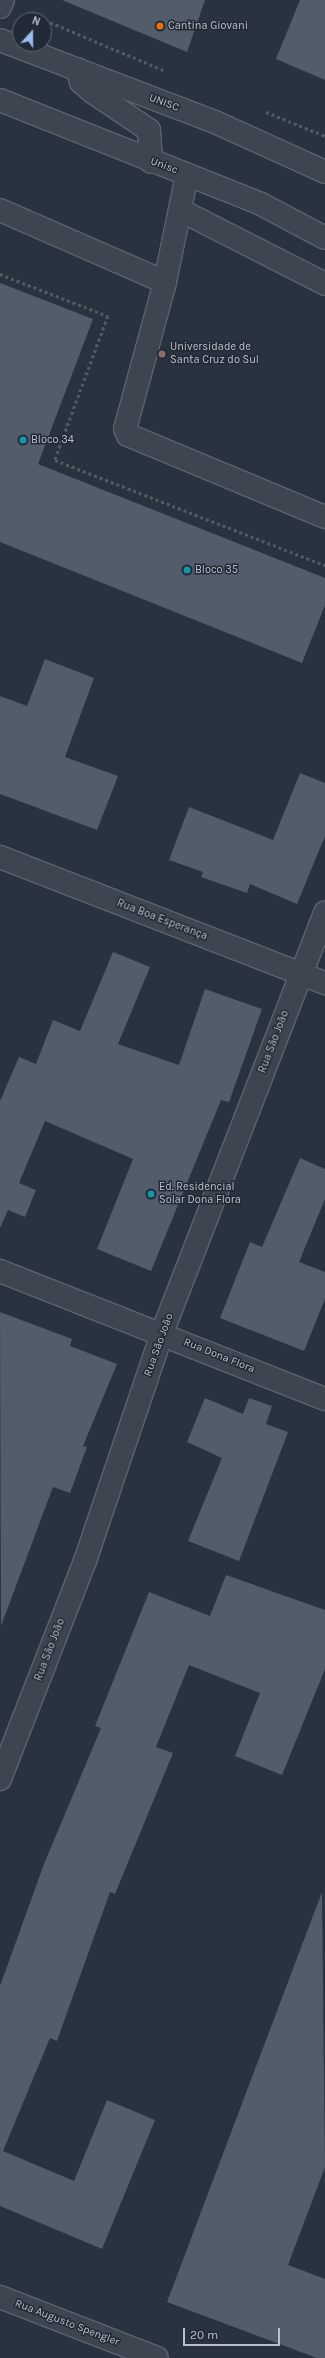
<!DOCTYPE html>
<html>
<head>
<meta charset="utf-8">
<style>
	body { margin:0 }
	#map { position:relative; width:325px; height:2358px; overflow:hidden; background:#293340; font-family:Karla,sans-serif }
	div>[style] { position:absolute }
	.building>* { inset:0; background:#525c6b }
	.path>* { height:2.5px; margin-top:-1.25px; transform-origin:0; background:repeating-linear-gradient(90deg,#4b5e60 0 3px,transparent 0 6px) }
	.roads { filter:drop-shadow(1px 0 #5b636d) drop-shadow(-1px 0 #5b636d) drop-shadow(0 1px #5b636d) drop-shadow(0 -1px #5b636d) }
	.minor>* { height:22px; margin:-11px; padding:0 11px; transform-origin:11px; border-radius:11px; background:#3d4550 }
	.dots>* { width:11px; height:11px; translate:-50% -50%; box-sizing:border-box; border:2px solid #222a35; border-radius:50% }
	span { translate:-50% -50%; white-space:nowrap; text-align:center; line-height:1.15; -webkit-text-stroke:3px #222a35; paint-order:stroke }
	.poi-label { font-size:11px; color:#bac0ca }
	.left { translate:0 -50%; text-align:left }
	.street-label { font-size:11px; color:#bac0ca }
	.north { position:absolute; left:12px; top:12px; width:40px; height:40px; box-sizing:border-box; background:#222a35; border:1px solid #5f6671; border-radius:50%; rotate:21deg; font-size:11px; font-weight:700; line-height:16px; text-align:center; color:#bac0ca }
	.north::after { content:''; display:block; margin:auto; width:14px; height:18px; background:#9abcef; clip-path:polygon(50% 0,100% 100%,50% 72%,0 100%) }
	.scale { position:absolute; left:183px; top:2328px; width:97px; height:18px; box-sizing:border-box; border:2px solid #bac0ca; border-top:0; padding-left:5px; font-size:12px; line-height:14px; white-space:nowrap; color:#bac0ca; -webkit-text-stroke:3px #222a35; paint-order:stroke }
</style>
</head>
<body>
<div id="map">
	<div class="building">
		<i style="clip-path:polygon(62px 0,205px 0,187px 52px)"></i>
		<i style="clip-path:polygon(300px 0,325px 0,325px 80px,276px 59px)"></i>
		<i style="clip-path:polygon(0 283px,93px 319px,38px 464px,325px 578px,325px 605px,302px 663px,0 542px)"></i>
		<i style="clip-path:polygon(45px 659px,94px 678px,65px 757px,118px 776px,97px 830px,0 794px,0 696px,27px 706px)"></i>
		<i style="clip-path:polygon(300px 773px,325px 783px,325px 836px,297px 904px,250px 884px,247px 893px,201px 877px,203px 872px,169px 860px,189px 807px,273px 840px)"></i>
		<i style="clip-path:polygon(113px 952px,150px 967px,118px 1044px,179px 1065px,205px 989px,262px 1009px,229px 1102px,221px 1100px,151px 1271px,97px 1249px,133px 1159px,45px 1121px,19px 1183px,36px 1190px,25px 1217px,8px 1210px,0 1228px,0 1101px,19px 1057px,36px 1064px,53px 1020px,80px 1031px)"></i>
		<i style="clip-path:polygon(300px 1158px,325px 1169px,325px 1199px,299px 1262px,325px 1272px,325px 1299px,304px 1351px,220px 1318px,250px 1242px,262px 1247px)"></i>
		<i style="clip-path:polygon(0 1312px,72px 1339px,70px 1346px,117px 1364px,83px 1446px,87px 1447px,70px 1493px,53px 1487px,1px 1626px)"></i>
		<i style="clip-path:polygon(205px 1398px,243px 1414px,249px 1398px,272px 1406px,266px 1424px,288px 1432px,239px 1561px,188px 1541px,222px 1458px,187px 1442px)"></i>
		<i style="clip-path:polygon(226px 1575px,325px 1610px,325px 1669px,282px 1775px,235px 1756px,260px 1693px,189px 1665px,156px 1747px,173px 1753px,115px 1894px,110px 1892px,57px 2041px,50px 2038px,3px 2151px,74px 2181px,107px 2100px,155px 2120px,102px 2249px,0 2206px,0 1986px,44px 1864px,101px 1728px,95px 1726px,149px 1592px,210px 1616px)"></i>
		<i style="clip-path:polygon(322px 1892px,325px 2167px,288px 2265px,325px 2279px,325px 2358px,317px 2358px,167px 2302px)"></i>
	</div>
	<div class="path">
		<i style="left:28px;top:13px;width:149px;rotate:22.9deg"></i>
		<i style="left:266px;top:112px;width:64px;rotate:22.1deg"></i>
		<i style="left:0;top:274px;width:116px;rotate:21.3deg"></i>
		<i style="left:108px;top:316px;width:153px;rotate:110.2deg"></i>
		<i style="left:55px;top:460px;width:290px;rotate:21.3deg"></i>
	</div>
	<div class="roads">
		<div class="minor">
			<i style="left:0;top:7px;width:8px;rotate:-67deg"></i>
			<i style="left:0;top:40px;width:230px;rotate:20.9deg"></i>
			<i style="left:215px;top:122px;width:121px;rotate:24.4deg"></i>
			<i style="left:77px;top:69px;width:14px;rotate:73deg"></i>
			<i style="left:81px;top:82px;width:13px;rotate:42deg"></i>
			<i style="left:91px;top:91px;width:70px;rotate:33.9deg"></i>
			<i style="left:149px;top:130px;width:32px;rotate:86deg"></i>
			<i style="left:0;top:100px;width:281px;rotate:21.7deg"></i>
			<i style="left:261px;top:204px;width:72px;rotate:28deg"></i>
			<i style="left:0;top:210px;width:180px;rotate:23.6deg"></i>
			<i style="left:165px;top:282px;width:109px;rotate:-78.4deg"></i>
			<i style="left:180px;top:210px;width:163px;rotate:27deg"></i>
			<i style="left:165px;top:282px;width:152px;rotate:105.2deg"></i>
			<i style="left:125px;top:429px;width:7px;rotate:63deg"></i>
			<i style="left:128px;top:435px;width:213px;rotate:22.6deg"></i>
			<i style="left:0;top:857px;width:349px;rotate:21.2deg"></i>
			<i style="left:0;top:1271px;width:349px;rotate:21.5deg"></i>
			<i style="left:0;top:1779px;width:234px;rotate:-68.7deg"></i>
			<i style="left:85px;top:1561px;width:241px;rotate:-71.3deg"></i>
			<i style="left:162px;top:1333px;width:451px;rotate:-68.8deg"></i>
			<i style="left:0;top:2297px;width:168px;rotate:21.2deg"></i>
		</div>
	</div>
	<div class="dots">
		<i style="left:160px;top:26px;background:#e8710a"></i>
		<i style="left:162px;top:354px;background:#8d6e63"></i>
		<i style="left:23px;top:440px;background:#0f9aa8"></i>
		<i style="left:187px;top:570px;background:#0f9aa8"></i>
		<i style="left:151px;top:1194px;background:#0f9aa8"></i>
	</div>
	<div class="poi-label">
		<span class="left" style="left:168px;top:26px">Cantina Giovani</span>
		<span class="left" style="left:170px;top:354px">Universidade de<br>Santa Cruz do Sul</span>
		<span class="left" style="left:31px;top:440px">Bloco 34</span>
		<span class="left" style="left:195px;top:570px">Bloco 35</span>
		<span class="left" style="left:159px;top:1194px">Ed. Residencial<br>Solar Dona Flora</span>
	</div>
	<div class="street-label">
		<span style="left:164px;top:103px;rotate:21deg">UNISC</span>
		<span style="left:164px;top:166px;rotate:21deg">Unisc</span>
		<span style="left:162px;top:920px;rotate:21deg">Rua Boa Esperança</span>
		<span style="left:274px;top:1042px;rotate:-69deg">Rua São João</span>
		<span style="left:159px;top:1345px;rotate:-70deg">Rua São João</span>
		<span style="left:219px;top:1356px;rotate:22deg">Rua Dona Flora</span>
		<span style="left:50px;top:1650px;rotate:-69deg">Rua São João</span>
		<span style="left:67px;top:2323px;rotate:21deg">Rua Augusto Spengler</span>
	</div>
	<div class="north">N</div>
	<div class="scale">20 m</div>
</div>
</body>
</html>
